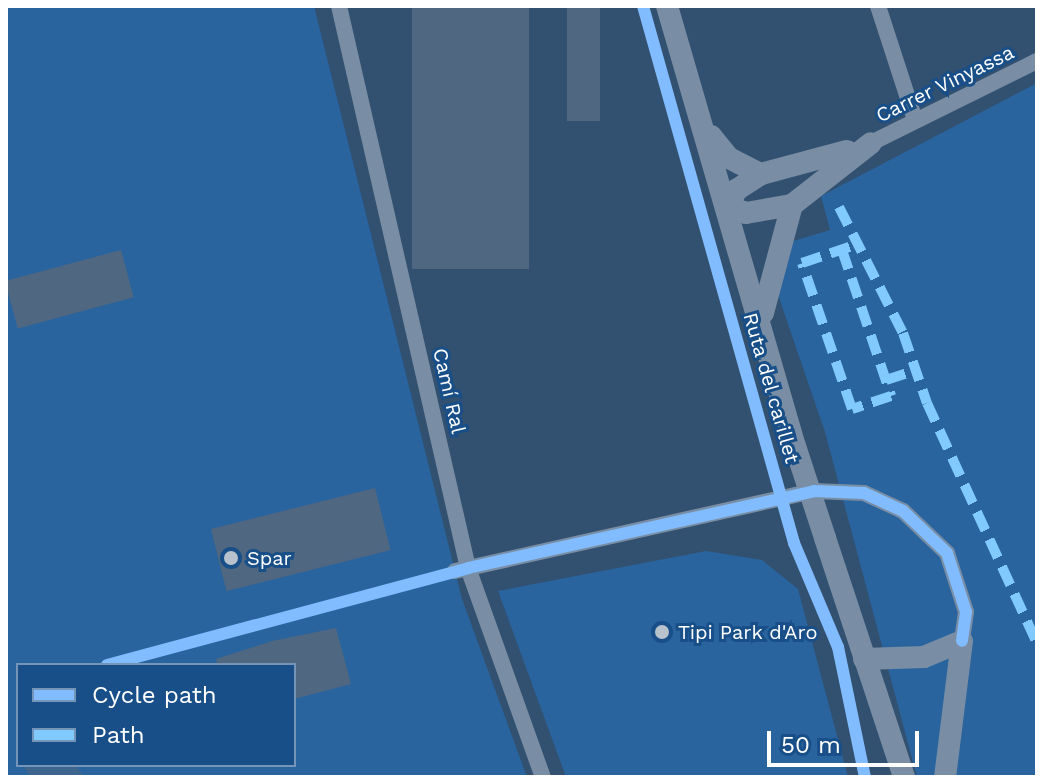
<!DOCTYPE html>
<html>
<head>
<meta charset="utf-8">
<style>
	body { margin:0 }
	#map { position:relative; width:1043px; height:783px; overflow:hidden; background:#32506f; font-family:"Work Sans",sans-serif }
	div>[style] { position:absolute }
	.green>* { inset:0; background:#2a649e }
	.water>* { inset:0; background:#3e658e }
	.building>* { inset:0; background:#4f6780; transform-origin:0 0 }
	.minor>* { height:16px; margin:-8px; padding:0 8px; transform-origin:8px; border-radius:8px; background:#798ea4 }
	.tertiary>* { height:22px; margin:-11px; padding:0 11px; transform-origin:11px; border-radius:11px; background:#798ea4 }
	.tertiary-bridge>* { height:22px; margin:-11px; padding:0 11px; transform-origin:11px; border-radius:11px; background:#798ea4 }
	.quiet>* { height:10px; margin-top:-5px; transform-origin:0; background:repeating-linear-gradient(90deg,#80caff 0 20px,transparent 0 30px) }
	.cycleway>* { height:12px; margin:-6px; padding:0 6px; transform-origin:6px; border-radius:6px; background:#80bcff }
	.dots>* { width:22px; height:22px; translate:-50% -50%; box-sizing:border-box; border:4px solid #194f88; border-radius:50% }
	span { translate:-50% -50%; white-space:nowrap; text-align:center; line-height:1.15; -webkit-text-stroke:6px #194f88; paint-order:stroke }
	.street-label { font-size:20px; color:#fff }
	.poi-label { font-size:20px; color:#fff }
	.left { translate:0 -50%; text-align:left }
	.frame { position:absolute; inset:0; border:8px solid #fff; pointer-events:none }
	.legend { position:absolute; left:16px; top:663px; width:280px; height:104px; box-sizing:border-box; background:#194f88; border:2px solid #7595b8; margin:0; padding:10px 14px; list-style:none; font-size:24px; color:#fff }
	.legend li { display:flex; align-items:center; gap:16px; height:40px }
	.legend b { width:40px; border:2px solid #7595b8 }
	.scale { position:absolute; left:767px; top:731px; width:152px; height:36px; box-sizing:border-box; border:4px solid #fff; border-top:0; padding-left:10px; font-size:24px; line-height:28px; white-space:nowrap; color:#fff; -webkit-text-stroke:6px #194f88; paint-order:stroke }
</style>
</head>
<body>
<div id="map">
	<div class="green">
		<i style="clip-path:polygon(evenodd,6px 6px,314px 6px,462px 599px,527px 777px,6px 777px,6px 6px,18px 665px,294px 665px,294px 765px,18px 765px,18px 665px)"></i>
		<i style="clip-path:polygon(1037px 83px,1037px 777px,917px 777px,825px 432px,776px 289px,790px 242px,830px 230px,821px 196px)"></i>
		<i style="clip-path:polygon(706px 551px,762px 560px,798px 589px,848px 777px,566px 777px,498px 591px)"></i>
	</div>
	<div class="water">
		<i style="clip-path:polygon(22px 765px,76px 765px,84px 777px,31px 777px)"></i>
	</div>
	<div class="building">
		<i style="left:412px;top:6px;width:117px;height:263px"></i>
		<i style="left:567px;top:6px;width:33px;height:115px"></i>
		<i style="left:121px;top:250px;width:49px;height:120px;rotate:75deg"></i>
		<i style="left:375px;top:488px;width:64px;height:169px;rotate:76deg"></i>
		<i style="clip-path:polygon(336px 628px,351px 684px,294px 699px,294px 665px,217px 665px,216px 659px,272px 641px)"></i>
	</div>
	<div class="minor">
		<i style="left:339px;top:6px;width:577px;rotate:77.07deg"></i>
		<i style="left:468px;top:568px;width:222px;rotate:70.3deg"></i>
		<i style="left:878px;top:6px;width:120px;rotate:72deg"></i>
		<i style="left:871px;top:143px;width:185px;rotate:-26.3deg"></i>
		<i style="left:455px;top:571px;width:368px;rotate:-12.6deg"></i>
		<i style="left:814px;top:491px;width:50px;rotate:2.3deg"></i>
		<i style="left:864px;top:493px;width:43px;rotate:24.8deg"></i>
		<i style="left:903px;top:511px;width:61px;rotate:43.7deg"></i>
		<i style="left:947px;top:553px;width:62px;rotate:72.1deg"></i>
		<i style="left:966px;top:612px;width:29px;rotate:98deg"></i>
	</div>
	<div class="tertiary">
		<i style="left:667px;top:6px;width:458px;rotate:73.8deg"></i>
		<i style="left:711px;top:136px;width:28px;rotate:51deg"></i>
		<i style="left:729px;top:158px;width:36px;rotate:27deg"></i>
		<i style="left:761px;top:174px;width:89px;rotate:-15deg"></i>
		<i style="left:761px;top:174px;width:30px;rotate:147deg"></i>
		<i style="left:736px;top:190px;width:18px;rotate:112deg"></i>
		<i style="left:729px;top:207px;width:18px;rotate:19deg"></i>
		<i style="left:746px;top:213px;width:47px;rotate:-9.9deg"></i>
		<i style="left:763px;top:313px;width:112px;rotate:-75deg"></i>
		<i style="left:792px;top:205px;width:100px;rotate:-38.1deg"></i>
		<i style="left:825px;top:538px;width:252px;rotate:71.7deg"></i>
		<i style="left:864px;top:659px;width:60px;rotate:-1.9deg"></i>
		<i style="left:924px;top:657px;width:41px;rotate:-22.8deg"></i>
		<i style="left:962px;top:641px;width:137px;rotate:97.1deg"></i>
	</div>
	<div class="tertiary-bridge">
		<i style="left:795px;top:446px;width:97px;rotate:71.9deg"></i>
	</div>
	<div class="quiet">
		<i style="left:839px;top:207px;width:141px;rotate:63.1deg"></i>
		<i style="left:903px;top:333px;width:74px;rotate:71.1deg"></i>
		<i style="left:927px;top:403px;width:264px;rotate:65.4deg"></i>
		<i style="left:842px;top:250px;width:154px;rotate:71.4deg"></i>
		<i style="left:891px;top:396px;width:41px;rotate:161.6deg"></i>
		<i style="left:852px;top:409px;width:154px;rotate:-108.9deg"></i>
		<i style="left:802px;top:263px;width:59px;rotate:-18.7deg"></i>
		<i style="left:886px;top:380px;width:33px;rotate:-18deg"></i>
	</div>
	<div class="cycleway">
		<i style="left:643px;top:6px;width:558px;rotate:74.29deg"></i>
		<i style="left:794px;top:543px;width:113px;rotate:67.1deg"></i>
		<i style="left:838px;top:647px;width:133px;rotate:78.3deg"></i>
		<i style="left:107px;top:665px;width:374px;rotate:-15deg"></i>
		<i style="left:468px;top:568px;width:354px;rotate:-12.5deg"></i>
		<i style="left:814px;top:491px;width:50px;rotate:2.3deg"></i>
		<i style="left:864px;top:493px;width:43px;rotate:24.8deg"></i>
		<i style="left:903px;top:511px;width:61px;rotate:43.7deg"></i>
		<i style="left:947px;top:553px;width:62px;rotate:72.1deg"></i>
		<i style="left:966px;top:612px;width:29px;rotate:98deg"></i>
	</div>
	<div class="dots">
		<i style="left:231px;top:558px;background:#b7c2cd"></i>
		<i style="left:662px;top:632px;background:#b7c2cd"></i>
	</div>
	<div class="street-label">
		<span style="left:945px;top:84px;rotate:-26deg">Carrer Vinyassa</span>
		<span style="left:771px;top:388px;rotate:74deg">Ruta del carillet</span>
		<span style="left:449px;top:391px;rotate:77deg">Camí Ral</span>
	</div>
	<div class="poi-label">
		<span class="left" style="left:247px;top:558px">Spar</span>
		<span class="left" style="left:678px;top:632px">Tipi Park d'Aro</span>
	</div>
	<div class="frame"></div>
	<ul class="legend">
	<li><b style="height:10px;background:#80bcff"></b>Cycle path</li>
	<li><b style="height:10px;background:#80caff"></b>Path</li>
	</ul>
	<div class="scale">50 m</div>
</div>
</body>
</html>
